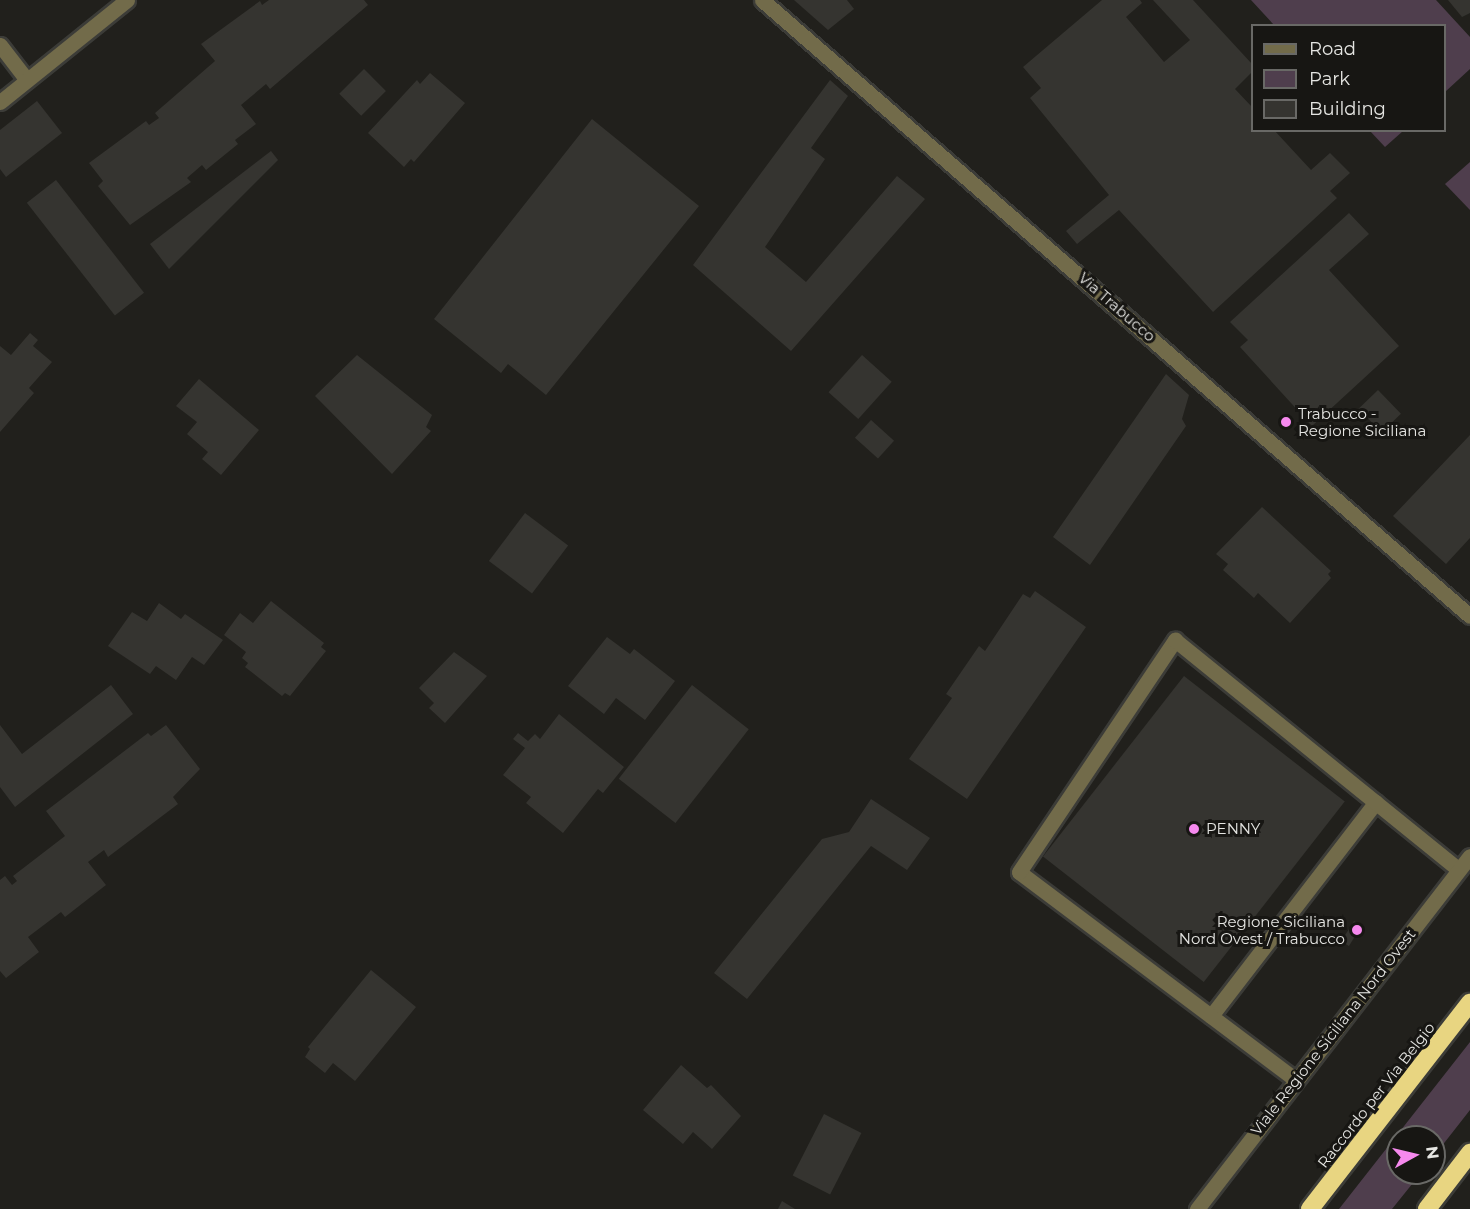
<!DOCTYPE html>
<html>
<head>
<meta charset="utf-8">
<style>
	body { margin:0 }
	#map { position:relative; width:1470px; height:1209px; overflow:hidden; background:#21201c; font-family:Montserrat,sans-serif }
	div>[style] { position:absolute }
	.green>* { inset:0; background:#4f3e4d }
	.building>* { inset:0; background:#353430; transform-origin:0 0 }
	.roads { filter:drop-shadow(2px 0 #3c3c38) drop-shadow(-2px 0 #3c3c38) drop-shadow(0 2px #3c3c38) drop-shadow(0 -2px #3c3c38) }
	.minor>* { height:15px; margin:-7.5px; padding:0 7.5px; transform-origin:7.5px; border-radius:7.5px; background:#726b4a }
	.highway>* { height:18px; margin:-9px; padding:0 9px; transform-origin:9px; border-radius:9px; background:#e8d581 }
	.dots>* { width:16px; height:16px; translate:-50% -50%; box-sizing:border-box; border:3px solid #171613; border-radius:50% }
	span { translate:-50% -50%; white-space:nowrap; text-align:center; line-height:1.15; -webkit-text-stroke:6px #171613; paint-order:stroke }
	.street-label { font-size:15px; color:#e5e5e2 }
	.poi-label { font-size:15px; color:#e5e5e2 }
	.left { translate:0 -50%; text-align:left }
	.right { translate:-100% -50%; text-align:right }
	.legend { position:absolute; left:1251px; top:24px; width:195px; height:108px; box-sizing:border-box; background:#171613; border:2px solid #696966; margin:0; padding:8px 10px; list-style:none; font-size:18px; color:#e5e5e2 }
	.legend li { display:flex; align-items:center; gap:12px; height:30px }
	.legend b { width:30px; border:2px solid #696966 }
	.north { position:absolute; left:1386px; top:1125px; width:60px; height:60px; box-sizing:border-box; background:#171613; border:2px solid #696966; border-radius:50%; rotate:82deg; font-size:16px; font-weight:700; line-height:24px; text-align:center; color:#e5e5e2 }
	.north::after { content:''; display:block; margin:auto; width:21px; height:27px; background:#f689ee; clip-path:polygon(50% 0,100% 100%,50% 72%,0 100%) }
</style>
</head>
<body>
<div id="map">
	<div class="green">
		<i style="clip-path:polygon(1251px 0,1436px 0,1470px 37px,1470px 69px,1445px 92px,1444px 26px,1274px 25px)"></i>
		<i style="clip-path:polygon(1370px 131px,1403px 131px,1385px 147px)"></i>
		<i style="clip-path:polygon(1470px 162px,1470px 210px,1445px 184px)"></i>
		<i style="clip-path:polygon(1470px 1042px,1470px 1110px,1434px 1156px,1434px 1137px,1398px 1137px,1398px 1173px,1421px 1173px,1392px 1209px,1339px 1209px)"></i>
	</div>
	<div class="building">
		<i style="clip-path:polygon(269px 0,364px 0,368px 5px,270px 89px,266px 84px,241px 105px,256px 124px,235px 140px,238px 144px,206px 170px,202px 165px,187px 178px,191px 182px,130px 225px,98px 186px,103px 181px,89px 163px,146px 121px,149px 125px,159px 118px,155px 113px,215px 61px,201px 44px,260px 1px,262px 5px)"></i>
		<i style="clip-path:polygon(794px 0,847px 0,854px 9px,828px 30px)"></i>
		<i style="clip-path:polygon(1102px 0,1140px 0,1142px 3px,1126px 17px,1164px 62px,1190px 40px,1153px 0,1193px 0,1252px 64px,1252px 72px,1235px 89px,1252px 107px,1252px 130px,1274px 130px,1311px 170px,1330px 153px,1350px 173px,1330px 191px,1337px 198px,1213px 312px,1119px 210px,1077px 244px,1066px 231px,1109px 195px,1030px 98px,1041px 88px,1023px 67px)"></i>
		<i style="clip-path:polygon(1448px 0,1470px 0,1470px 13px,1462px 17px)"></i>
		<i style="left:364px;top:69px;width:31px;height:35px;rotate:45deg"></i>
		<i style="clip-path:polygon(430px 73px,465px 103px,414px 162px,411px 159px,404px 167px,368px 133px,417px 80px,420px 84px)"></i>
		<i style="clip-path:polygon(830px 80px,848px 96px,811px 148px,825px 159px,765px 247px,806px 282px,897px 176px,925px 199px,791px 351px,693px 265px)"></i>
		<i style="clip-path:polygon(37px 101px,62px 133px,6px 177px,0 169px,0 130px)"></i>
		<i style="clip-path:polygon(592px 119px,699px 206px,546px 395px,508px 364px,501px 373px,434px 319px)"></i>
		<i style="clip-path:polygon(271px 151px,278px 160px,169px 269px,150px 244px)"></i>
		<i style="left:56px;top:180px;width:143px;height:37px;rotate:52deg"></i>
		<i style="clip-path:polygon(1349px 213px,1369px 234px,1329px 270px,1399px 346px,1312px 426px,1240px 347px,1248px 340px,1230px 322px)"></i>
		<i style="clip-path:polygon(30px 333px,38px 340px,33px 346px,52px 362px,29px 388px,34px 393px,0 432px,0 346px,11px 355px)"></i>
		<i style="clip-path:polygon(357px 355px,432px 415px,426px 427px,431px 431px,392px 474px,315px 396px)"></i>
		<i style="left:862px;top:355px;width:40px;height:50px;rotate:42deg"></i>
		<i style="clip-path:polygon(1166px 374px,1189px 395px,1182px 419px,1186px 426px,1090px 565px,1053px 537px)"></i>
		<i style="clip-path:polygon(199px 379px,259px 430px,221px 475px,202px 459px,208px 452px,187px 434px,197px 422px,176px 406px)"></i>
		<i style="left:1378px;top:390px;width:33px;height:27px;rotate:46deg"></i>
		<i style="left:871px;top:420px;width:31px;height:24px;rotate:42deg"></i>
		<i style="clip-path:polygon(1470px 435px,1470px 538px,1446px 564px,1393px 516px)"></i>
		<i style="clip-path:polygon(1262px 507px,1331px 571px,1328px 574px,1331px 578px,1290px 623px,1258px 593px,1254px 598px,1223px 570px,1228px 564px,1216px 554px)"></i>
		<i style="left:525px;top:513px;width:54px;height:60px;rotate:37deg"></i>
		<i style="clip-path:polygon(1035px 591px,1086px 627px,967px 799px,909px 759px,952px 698px,946px 694px,979px 646px,985px 651px,1023px 594px,1030px 598px)"></i>
		<i style="clip-path:polygon(271px 601px,324px 643px,321px 647px,326px 651px,290px 696px,285px 693px,282px 696px,245px 667px,248px 663px,242px 658px,246px 652px,224px 635px,240px 613px,253px 623px)"></i>
		<i style="clip-path:polygon(159px 603px,181px 619px,185px 614px,223px 640px,204px 665px,192px 657px,176px 680px,156px 666px,150px 674px,108px 646px,132px 612px,147px 621px)"></i>
		<i style="clip-path:polygon(607px 637px,630px 654px,634px 649px,675px 681px,645px 720px,616px 698px,604px 714px,568px 686px)"></i>
		<i style="clip-path:polygon(454px 652px,487px 676px,445px 723px,429px 708px,434px 703px,419px 688px)"></i>
		<i style="left:1184px;top:676px;width:204px;height:229px;rotate:38deg"></i>
		<i style="clip-path:polygon(111px 685px,133px 714px,15px 807px,0 787px,0 725px,22px 754px)"></i>
		<i style="left:692px;top:685px;width:72px;height:119px;rotate:38deg"></i>
		<i style="clip-path:polygon(559px 714px,624px 767px,603px 793px,598px 789px,563px 833px,526px 803px,531px 797px,503px 775px,525px 748px,513px 739px,518px 733px,528px 741px,535px 734px,540px 739px)"></i>
		<i style="clip-path:polygon(166px 725px,200px 769px,173px 797px,178px 804px,108px 857px,104px 850px,88px 862px,106px 885px,65px 917px,61px 912px,28px 937px,39px 952px,6px 978px,0 971px,0 880px,5px 876px,12px 885px,17px 881px,13px 876px,65px 836px,46px 811px,148px 733px,151px 736px)"></i>
		<i style="clip-path:polygon(871px 799px,930px 838px,907px 870px,871px 846px,747px 999px,714px 973px,822px 839px,849px 832px)"></i>
		<i style="left:1354px;top:921px;width:9px;height:24px;rotate:32deg"></i>
		<i style="clip-path:polygon(371px 970px,416px 1007px,355px 1081px,333px 1063px,325px 1073px,305px 1057px,310px 1049px,308px 1047px)"></i>
		<i style="clip-path:polygon(681px 1065px,707px 1088px,711px 1085px,741px 1116px,712px 1149px,693px 1132px,683px 1144px,643px 1110px)"></i>
		<i style="left:824px;top:1114px;width:42px;height:69px;rotate:27deg"></i>
		<i style="clip-path:polygon(782px 1201px,795px 1209px,778px 1209px)"></i>
	</div>
	<div class="roads">
		<div class="minor">
			<i style="left:762px;top:0;width:938px;rotate:41.03deg"></i>
			<i style="left:0;top:45px;width:44px;rotate:52.4deg"></i>
			<i style="left:0;top:102px;width:163px;rotate:-38.8deg"></i>
			<i style="left:1211px;top:1016px;width:270px;rotate:-52.4deg"></i>
			<i style="left:1296px;top:1080px;width:346px;rotate:-143.1deg"></i>
			<i style="left:1019px;top:872px;width:280px;rotate:-56.1deg"></i>
			<i style="left:1175px;top:640px;width:365px;rotate:39deg"></i>
			<i style="left:1197px;top:1209px;width:446px;rotate:-52.3deg"></i>
		</div>
		<div class="highway">
			<i style="left:1310px;top:1209px;width:261px;rotate:-52.2deg"></i>
			<i style="left:1427px;top:1209px;width:71px;rotate:-52.5deg"></i>
		</div>
	</div>
	<div class="dots">
		<i style="left:1286px;top:422px;background:#f689ee"></i>
		<i style="left:1194px;top:829px;background:#f689ee"></i>
		<i style="left:1357px;top:930px;background:#f689ee"></i>
	</div>
	<div class="street-label">
		<span style="left:1117px;top:307px;rotate:41deg">Via Trabucco</span>
		<span style="left:1333px;top:1032px;rotate:-52deg">Viale Regione Siciliana Nord Ovest</span>
		<span style="left:1376px;top:1095px;rotate:-52deg">Raccordo per Via Belgio</span>
	</div>
	<div class="poi-label">
		<span class="left" style="left:1298px;top:422px">Trabucco -<br>Regione Siciliana</span>
		<span class="left" style="left:1206px;top:829px">PENNY</span>
		<span class="right" style="left:1345px;top:930px">Regione Siciliana<br>Nord Ovest / Trabucco</span>
	</div>
	<ul class="legend">
	<li><b style="height:8px;background:#726b4a"></b>Road</li>
	<li><b style="height:16px;background:#4f3e4d"></b>Park</li>
	<li><b style="height:16px;background:#353430"></b>Building</li>
	</ul>
	<div class="north">N</div>
</div>
</body>
</html>
